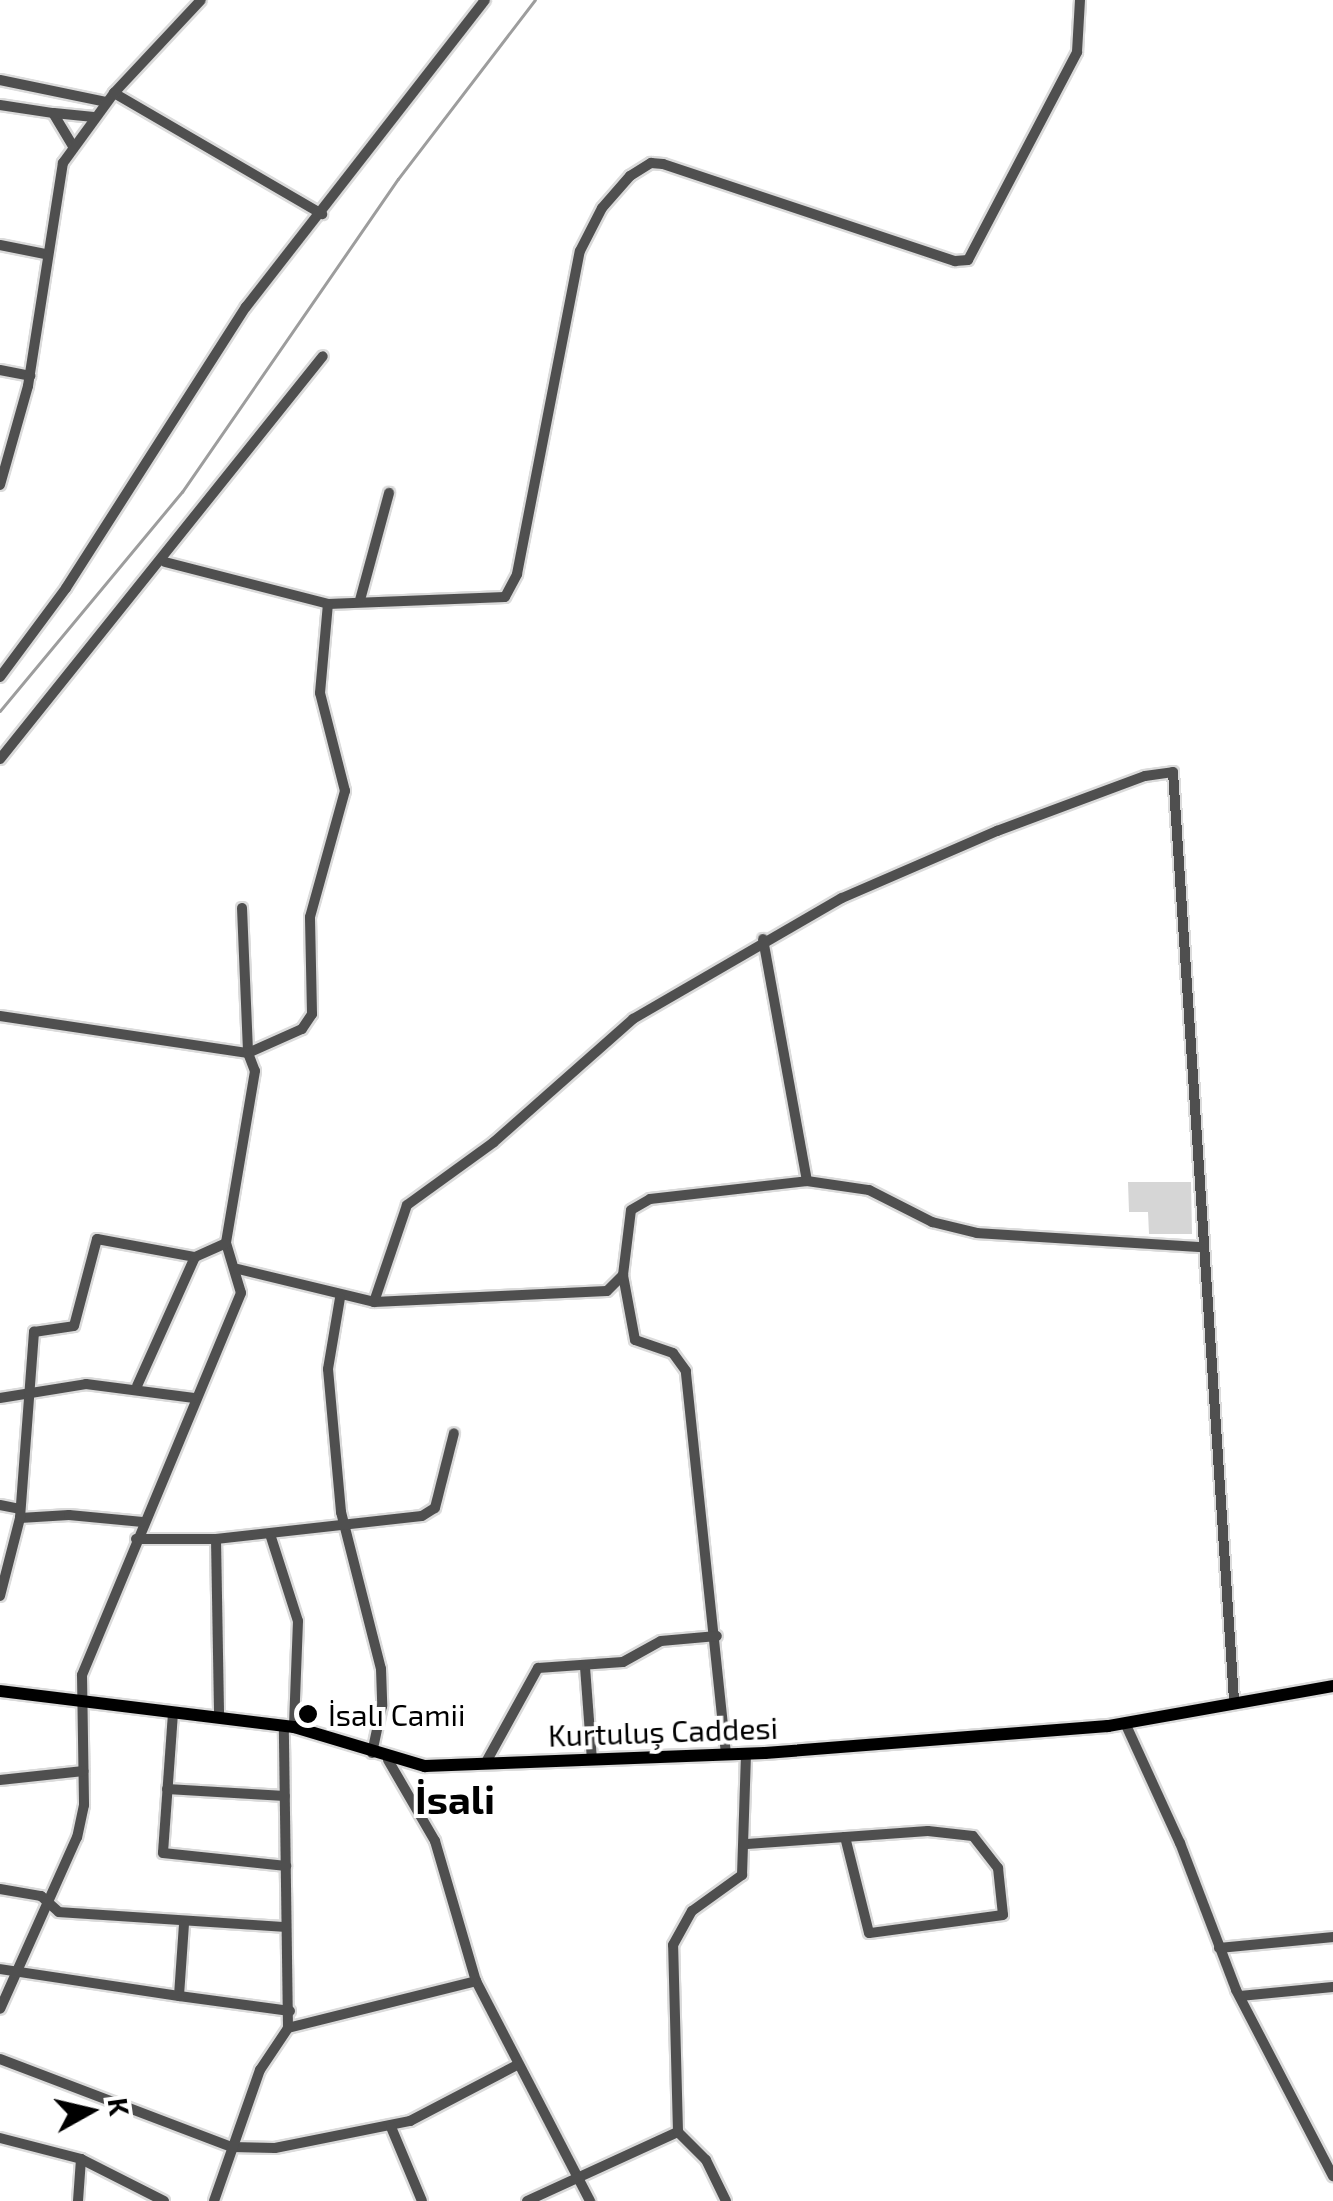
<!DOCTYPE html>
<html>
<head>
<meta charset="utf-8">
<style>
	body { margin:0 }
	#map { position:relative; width:1333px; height:2201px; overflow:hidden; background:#fff; font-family:"Exo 2",sans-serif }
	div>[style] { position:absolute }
	.green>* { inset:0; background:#d6d6d6 }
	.stream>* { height:2.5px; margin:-1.25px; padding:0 1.25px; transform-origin:1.25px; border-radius:1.25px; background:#9d9d9d }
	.roads { filter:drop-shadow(2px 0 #dbdbdb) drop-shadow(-2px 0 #dbdbdb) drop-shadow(0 2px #dbdbdb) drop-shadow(0 -2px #dbdbdb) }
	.minor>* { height:10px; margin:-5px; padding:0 5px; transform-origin:5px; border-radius:5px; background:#4f4f4f }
	.major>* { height:12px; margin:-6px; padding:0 6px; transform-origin:6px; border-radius:6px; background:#000 }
	.dots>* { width:28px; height:28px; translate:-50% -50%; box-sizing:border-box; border:5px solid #fff; border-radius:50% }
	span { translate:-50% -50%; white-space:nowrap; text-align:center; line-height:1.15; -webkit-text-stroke:8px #fff; paint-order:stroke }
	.poi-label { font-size:30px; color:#000 }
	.left { translate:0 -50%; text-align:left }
	.street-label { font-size:30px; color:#000 }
	.district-label { font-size:40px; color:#000; font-weight:700 }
	.north { position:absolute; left:40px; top:2061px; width:100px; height:100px; -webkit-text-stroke:8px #fff; paint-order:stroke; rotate:82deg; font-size:28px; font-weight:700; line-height:40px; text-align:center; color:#000 }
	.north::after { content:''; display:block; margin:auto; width:35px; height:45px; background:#000; clip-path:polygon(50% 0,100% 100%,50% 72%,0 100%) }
</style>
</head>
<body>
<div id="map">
	<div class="green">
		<i style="clip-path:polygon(1128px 1182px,1191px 1182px,1192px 1234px,1149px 1234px,1148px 1212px,1129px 1212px)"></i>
	</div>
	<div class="stream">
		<i style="left:0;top:711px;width:285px;rotate:-50.3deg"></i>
		<i style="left:182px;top:492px;width:380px;rotate:-55.4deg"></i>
		<i style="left:398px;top:179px;width:225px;rotate:-52.6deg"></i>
	</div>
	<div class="roads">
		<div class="minor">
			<i style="left:0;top:80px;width:108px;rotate:11.7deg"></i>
			<i style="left:114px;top:93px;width:241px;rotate:30.2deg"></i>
			<i style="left:0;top:105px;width:54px;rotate:8.6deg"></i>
			<i style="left:53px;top:113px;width:39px;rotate:59deg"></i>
			<i style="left:54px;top:113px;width:40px;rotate:5.7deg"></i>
			<i style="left:0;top:245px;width:46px;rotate:11.3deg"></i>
			<i style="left:0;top:370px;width:31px;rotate:11deg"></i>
			<i style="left:0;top:485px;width:103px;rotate:-74.2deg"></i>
			<i style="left:28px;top:386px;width:226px;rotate:-81.1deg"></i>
			<i style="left:63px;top:163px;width:87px;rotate:-53.9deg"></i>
			<i style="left:114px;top:93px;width:127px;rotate:-46.9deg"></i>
			<i style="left:165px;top:562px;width:168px;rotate:14.4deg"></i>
			<i style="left:328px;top:604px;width:177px;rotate:-2.3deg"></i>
			<i style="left:505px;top:597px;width:26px;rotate:-62deg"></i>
			<i style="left:517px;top:574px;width:329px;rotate:-79deg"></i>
			<i style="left:580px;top:251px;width:48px;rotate:-62.9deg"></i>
			<i style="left:602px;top:208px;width:43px;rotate:-48.8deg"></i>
			<i style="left:630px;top:176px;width:25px;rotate:-32deg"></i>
			<i style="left:651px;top:163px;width:12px;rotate:5deg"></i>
			<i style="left:663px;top:164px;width:308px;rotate:18.4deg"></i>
			<i style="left:955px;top:261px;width:13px;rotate:-4deg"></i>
			<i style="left:968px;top:260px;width:235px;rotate:-62.3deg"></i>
			<i style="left:1077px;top:52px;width:52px;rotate:-86.7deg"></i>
			<i style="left:360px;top:600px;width:111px;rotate:-74.8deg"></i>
			<i style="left:0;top:677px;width:111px;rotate:-53.4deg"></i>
			<i style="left:66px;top:588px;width:334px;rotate:-57.4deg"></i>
			<i style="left:246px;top:307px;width:389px;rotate:-52.1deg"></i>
			<i style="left:0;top:759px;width:516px;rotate:-51.29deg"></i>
			<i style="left:242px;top:908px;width:145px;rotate:87.6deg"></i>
			<i style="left:248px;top:1053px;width:59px;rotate:-24deg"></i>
			<i style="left:302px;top:1029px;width:18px;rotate:-56deg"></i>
			<i style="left:312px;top:1014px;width:97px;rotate:-91.2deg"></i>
			<i style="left:310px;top:917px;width:131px;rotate:-74.5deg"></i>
			<i style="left:345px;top:791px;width:101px;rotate:-104.3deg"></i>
			<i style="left:320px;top:693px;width:89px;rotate:-84.9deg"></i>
			<i style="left:763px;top:939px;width:246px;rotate:79.7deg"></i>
			<i style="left:0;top:1016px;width:251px;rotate:8.5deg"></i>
			<i style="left:248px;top:1053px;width:19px;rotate:69deg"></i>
			<i style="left:255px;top:1071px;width:174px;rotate:99.6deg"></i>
			<i style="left:226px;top:1243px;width:52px;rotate:73.3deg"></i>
			<i style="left:241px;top:1293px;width:414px;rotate:112.6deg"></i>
			<i style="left:82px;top:1675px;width:130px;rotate:89.1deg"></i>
			<i style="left:84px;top:1805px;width:33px;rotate:102deg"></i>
			<i style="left:77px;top:1837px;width:188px;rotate:114.1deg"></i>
			<i style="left:238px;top:1269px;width:140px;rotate:13.6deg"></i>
			<i style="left:374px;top:1302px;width:233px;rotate:-2.7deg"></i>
			<i style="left:607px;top:1291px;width:23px;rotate:-45deg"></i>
			<i style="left:340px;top:1298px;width:72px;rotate:99.6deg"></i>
			<i style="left:328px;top:1369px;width:144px;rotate:84.8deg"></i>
			<i style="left:341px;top:1512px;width:162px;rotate:75.7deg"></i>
			<i style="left:381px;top:1669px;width:37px;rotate:88deg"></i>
			<i style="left:382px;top:1706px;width:48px;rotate:102deg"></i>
			<i style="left:374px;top:1302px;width:102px;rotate:-71.2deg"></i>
			<i style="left:407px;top:1205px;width:107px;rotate:-35.9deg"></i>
			<i style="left:494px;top:1142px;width:186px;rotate:-41.5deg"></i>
			<i style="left:633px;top:1019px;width:241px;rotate:-30.1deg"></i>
			<i style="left:842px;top:898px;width:169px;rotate:-23.4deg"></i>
			<i style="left:997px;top:831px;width:158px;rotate:-20.4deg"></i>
			<i style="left:1145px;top:776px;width:28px;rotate:-8deg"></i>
			<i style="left:1173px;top:772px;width:931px;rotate:86.24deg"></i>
			<i style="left:137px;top:1386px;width:141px;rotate:-65.8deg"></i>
			<i style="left:0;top:1398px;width:87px;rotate:-9.2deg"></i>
			<i style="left:86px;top:1384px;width:109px;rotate:7.4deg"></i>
			<i style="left:0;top:1505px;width:20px;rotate:11deg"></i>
			<i style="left:20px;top:1518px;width:49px;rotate:-3.5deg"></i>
			<i style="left:69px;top:1515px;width:74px;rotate:5.4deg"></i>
			<i style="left:270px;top:1534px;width:91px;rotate:72.2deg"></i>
			<i style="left:298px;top:1621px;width:106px;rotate:92.2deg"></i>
			<i style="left:136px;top:1539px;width:80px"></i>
			<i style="left:216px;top:1539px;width:207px;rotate:-6.4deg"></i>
			<i style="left:422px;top:1516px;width:15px;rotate:-32deg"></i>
			<i style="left:435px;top:1508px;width:77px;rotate:-75.8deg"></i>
			<i style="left:216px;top:1539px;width:179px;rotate:89deg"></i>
			<i style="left:0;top:1596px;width:81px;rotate:-75.6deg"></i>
			<i style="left:20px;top:1518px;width:187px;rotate:-85.7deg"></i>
			<i style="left:34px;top:1332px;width:40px;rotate:-8.5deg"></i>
			<i style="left:74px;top:1326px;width:90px;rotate:-75.2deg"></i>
			<i style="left:97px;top:1239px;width:100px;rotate:10.4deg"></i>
			<i style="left:195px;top:1257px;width:34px;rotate:-24deg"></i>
			<i style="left:585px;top:1667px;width:93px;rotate:85.7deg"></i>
			<i style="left:173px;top:1713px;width:140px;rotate:94.1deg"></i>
			<i style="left:163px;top:1853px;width:124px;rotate:6deg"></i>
			<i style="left:1125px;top:1723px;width:132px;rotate:65.4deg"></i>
			<i style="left:1180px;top:1843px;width:157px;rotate:69.1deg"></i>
			<i style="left:1236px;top:1990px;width:210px;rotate:62.5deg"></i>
			<i style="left:726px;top:1754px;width:385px;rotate:-96deg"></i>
			<i style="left:686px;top:1371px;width:22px;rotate:-126deg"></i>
			<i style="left:673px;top:1353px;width:40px;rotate:-161.1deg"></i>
			<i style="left:635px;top:1340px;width:66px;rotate:-100.5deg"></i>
			<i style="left:623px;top:1275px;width:65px;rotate:-83deg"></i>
			<i style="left:631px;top:1210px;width:22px;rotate:-30deg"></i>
			<i style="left:650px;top:1199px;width:158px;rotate:-6.5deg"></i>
			<i style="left:807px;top:1181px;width:63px;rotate:8.3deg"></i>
			<i style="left:869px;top:1190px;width:71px;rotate:26.9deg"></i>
			<i style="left:932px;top:1222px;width:46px;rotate:13.7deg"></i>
			<i style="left:977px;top:1233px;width:225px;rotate:3.6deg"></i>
			<i style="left:388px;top:1760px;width:94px;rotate:59.9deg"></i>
			<i style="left:435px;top:1841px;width:146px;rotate:73.7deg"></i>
			<i style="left:476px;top:1981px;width:248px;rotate:62.6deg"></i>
			<i style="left:485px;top:1764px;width:110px;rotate:-61.1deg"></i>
			<i style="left:538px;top:1668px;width:85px;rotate:-4deg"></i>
			<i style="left:623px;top:1662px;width:43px;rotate:-28.9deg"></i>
			<i style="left:661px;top:1641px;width:56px;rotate:-5.1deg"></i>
			<i style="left:0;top:1780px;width:84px;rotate:-6.1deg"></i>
			<i style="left:167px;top:1789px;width:118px;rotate:3.4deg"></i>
			<i style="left:747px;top:1844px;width:98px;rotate:-4.1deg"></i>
			<i style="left:845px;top:1837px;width:83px;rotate:-4.1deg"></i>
			<i style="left:928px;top:1831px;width:45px;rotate:6.3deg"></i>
			<i style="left:973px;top:1836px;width:41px;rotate:52deg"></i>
			<i style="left:998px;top:1868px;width:47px;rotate:83.9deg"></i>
			<i style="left:1003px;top:1915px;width:135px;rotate:172.3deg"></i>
			<i style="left:869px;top:1933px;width:99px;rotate:-104deg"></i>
			<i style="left:0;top:1889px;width:42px;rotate:9.7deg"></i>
			<i style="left:41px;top:1896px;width:24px;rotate:42deg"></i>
			<i style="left:59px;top:1912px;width:227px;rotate:3.8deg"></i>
			<i style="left:184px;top:1924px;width:72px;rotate:94deg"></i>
			<i style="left:179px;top:1996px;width:112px;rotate:7.7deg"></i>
			<i style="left:1219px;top:1948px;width:115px;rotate:-5.5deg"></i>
			<i style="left:0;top:1969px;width:181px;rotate:8.6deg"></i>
			<i style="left:1240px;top:1996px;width:93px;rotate:-5.5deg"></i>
			<i style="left:288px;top:2028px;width:194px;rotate:-14deg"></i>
			<i style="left:0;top:2059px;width:248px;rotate:20.8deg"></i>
			<i style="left:232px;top:2147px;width:43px;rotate:1.3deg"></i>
			<i style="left:275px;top:2148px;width:138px;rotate:-11.3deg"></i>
			<i style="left:410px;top:2121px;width:121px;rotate:-27.6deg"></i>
			<i style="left:391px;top:2127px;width:80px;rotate:67.3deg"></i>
			<i style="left:0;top:2138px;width:84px;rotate:14.5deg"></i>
			<i style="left:81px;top:2159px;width:93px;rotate:26.8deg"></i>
			<i style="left:78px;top:2201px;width:42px;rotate:-85.9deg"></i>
			<i style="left:214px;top:2201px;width:139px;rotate:-70.7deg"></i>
			<i style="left:260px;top:2070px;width:50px;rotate:-56.3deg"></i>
			<i style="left:288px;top:2028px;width:302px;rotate:-90.8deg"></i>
			<i style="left:527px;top:2201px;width:166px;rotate:-24.6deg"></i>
			<i style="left:726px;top:2201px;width:46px;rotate:-116deg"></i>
			<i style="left:706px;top:2160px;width:40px;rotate:-135deg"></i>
			<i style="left:678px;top:2132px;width:187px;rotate:-91.5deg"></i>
			<i style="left:673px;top:1945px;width:39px;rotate:-61deg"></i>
			<i style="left:692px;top:1911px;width:62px;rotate:-35.8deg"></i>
			<i style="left:742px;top:1875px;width:122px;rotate:-88.1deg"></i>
		</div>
		<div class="major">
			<i style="left:0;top:1691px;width:296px;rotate:7deg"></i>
			<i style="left:294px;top:1727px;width:137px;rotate:16.6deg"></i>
			<i style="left:425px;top:1766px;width:340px;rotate:-2.2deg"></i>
			<i style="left:765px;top:1753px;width:344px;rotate:-4.5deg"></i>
			<i style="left:1108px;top:1726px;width:229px;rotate:-10.1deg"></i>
		</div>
	</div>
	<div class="dots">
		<i style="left:308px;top:1714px;background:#000"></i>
	</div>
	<div class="poi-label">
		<span class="left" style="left:328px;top:1714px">İsalı Camii</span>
	</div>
	<div class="street-label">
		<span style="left:663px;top:1731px;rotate:-2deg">Kurtuluş Caddesi</span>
	</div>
	<div class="district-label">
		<span style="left:455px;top:1798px">İsali</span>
	</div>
	<div class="north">K</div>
</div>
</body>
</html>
